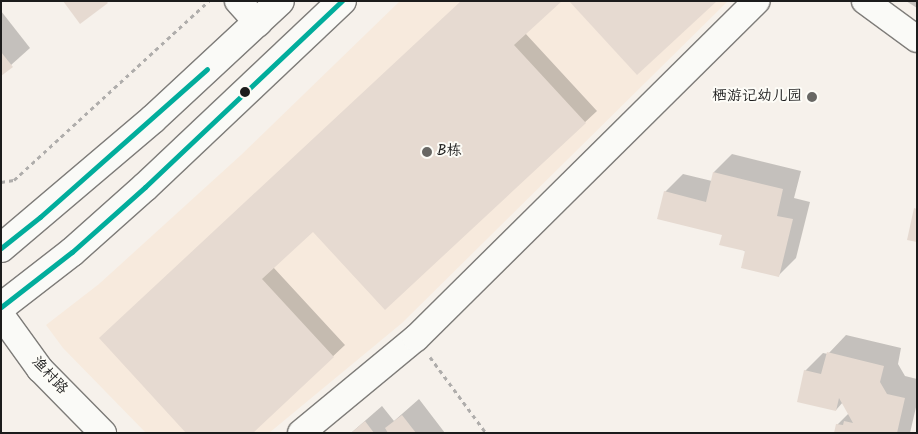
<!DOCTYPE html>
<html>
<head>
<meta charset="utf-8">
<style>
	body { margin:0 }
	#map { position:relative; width:918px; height:434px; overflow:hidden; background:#f6f1eb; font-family:Kalam,"LXGW WenKai TC",sans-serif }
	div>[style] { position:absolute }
	.built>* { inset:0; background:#f7eadd }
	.shadow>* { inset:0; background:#0003 }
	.building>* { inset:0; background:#e6dad1 }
	.path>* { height:3px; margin-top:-1.5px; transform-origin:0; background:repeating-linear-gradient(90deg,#afadab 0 4px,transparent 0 8px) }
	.roads { filter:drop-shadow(1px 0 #7e7c79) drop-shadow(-1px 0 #7e7c79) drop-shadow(0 1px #7e7c79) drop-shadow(0 -1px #7e7c79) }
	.minor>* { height:26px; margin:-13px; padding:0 13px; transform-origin:13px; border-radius:13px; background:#fafaf7 }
	.major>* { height:28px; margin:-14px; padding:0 14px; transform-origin:14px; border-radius:14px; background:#fafaf7 }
	.bus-1>* { height:5px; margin:-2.5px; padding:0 2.5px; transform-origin:2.5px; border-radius:2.5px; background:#01ad9c }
	.dots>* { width:14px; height:14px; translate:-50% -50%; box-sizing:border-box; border:2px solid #fdfcf7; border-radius:50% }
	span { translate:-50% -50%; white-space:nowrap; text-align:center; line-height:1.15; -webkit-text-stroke:4px #fdfcf7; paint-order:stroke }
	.poi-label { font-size:15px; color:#1c1c1c }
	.right { translate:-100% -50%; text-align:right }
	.left { translate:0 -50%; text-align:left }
	.street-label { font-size:15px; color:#1c1c1c }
	.frame { position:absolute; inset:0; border:2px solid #1c1c1c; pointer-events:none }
</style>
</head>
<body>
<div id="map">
	<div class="built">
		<i style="clip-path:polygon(400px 1px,728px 1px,402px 323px,269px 433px,146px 433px,63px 348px,46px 325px,99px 284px,241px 155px)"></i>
	</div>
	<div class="shadow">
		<i style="clip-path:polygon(906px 1px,917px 1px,917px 8px)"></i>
		<i style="clip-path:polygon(1px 11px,30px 48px,1px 74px)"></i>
		<i style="clip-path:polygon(525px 33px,597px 111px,385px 308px,313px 230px,273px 267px,345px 345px,251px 433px,100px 338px)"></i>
		<i style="clip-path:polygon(732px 154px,801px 171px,794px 198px,810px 202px,796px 258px,778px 276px,665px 192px,683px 174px,712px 181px,714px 172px)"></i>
		<i style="clip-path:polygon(846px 335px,901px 348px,898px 364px,905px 376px,917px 379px,917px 403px,910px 433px,835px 433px,837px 425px,849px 413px,843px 402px,836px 410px,805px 371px,823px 353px,828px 354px)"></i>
		<i style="clip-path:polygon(419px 399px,445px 433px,351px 433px,382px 406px,394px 421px)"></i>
	</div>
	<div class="building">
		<i style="clip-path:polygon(63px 1px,106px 1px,108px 3px,80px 24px)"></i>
		<i style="clip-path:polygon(461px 1px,562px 1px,514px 45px,586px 123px,385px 310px,313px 232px,262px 279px,334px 357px,253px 433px,186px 433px,99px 338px)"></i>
		<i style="clip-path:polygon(569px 1px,717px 1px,637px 75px)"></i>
		<i style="clip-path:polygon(1px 52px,13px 67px,1px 76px)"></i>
		<i style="clip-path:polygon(713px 172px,783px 189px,777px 216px,793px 219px,779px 277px,741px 268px,745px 251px,719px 245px,722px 235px,657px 219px,664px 191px,706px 202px)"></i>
		<i style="clip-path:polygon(914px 208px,917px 209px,917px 242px,907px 240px)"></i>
		<i style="clip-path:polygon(827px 352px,884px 366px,880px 382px,887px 394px,905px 398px,897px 433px,834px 433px,836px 424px,843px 425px,844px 421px,853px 423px,839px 398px,836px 411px,797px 402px,804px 370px,821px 374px)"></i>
		<i style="clip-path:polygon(402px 415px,416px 433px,388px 433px,385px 428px)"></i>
		<i style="clip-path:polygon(365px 421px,374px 433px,351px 433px)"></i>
	</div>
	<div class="path">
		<i style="left:1px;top:182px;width:13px;rotate:-9deg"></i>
		<i style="left:14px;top:180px;width:265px;rotate:-42.6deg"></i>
		<i style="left:430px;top:357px;width:94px;rotate:53.6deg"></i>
	</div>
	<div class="roads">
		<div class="minor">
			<i style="left:238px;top:1px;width:30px;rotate:48deg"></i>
			<i style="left:865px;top:1px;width:64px;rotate:36.2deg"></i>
			<i style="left:1px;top:315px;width:67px;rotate:54.2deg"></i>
			<i style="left:40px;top:369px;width:90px;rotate:45.5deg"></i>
			<i style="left:301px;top:433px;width:149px;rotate:-39.6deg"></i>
			<i style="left:416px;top:338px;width:479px;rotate:-44.7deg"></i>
		</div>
		<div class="major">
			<i style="left:1px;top:248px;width:199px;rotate:-40.3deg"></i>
			<i style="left:153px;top:119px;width:173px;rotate:-42.9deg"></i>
			<i style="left:1px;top:307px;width:90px;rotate:-37.8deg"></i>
			<i style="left:72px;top:252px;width:98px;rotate:-41.7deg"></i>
			<i style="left:145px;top:187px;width:271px;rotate:-43.4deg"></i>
		</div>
	</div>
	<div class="bus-1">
		<i style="left:1px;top:248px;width:50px;rotate:-38.5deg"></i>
		<i style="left:40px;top:217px;width:223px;rotate:-41.5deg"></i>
		<i style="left:1px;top:307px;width:90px;rotate:-37.8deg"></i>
		<i style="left:72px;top:252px;width:98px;rotate:-41.7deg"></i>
		<i style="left:145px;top:187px;width:271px;rotate:-43.4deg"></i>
	</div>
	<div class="dots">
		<i style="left:245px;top:92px;background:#1c1c1c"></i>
		<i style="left:812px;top:97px;background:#686764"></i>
		<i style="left:427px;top:152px;background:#686764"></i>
	</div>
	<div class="poi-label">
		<span class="right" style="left:802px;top:97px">栖游记幼儿园</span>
		<span class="left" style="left:437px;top:152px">B栋</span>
	</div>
	<div class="street-label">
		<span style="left:49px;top:376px;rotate:47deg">渔村路</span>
	</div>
	<div class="frame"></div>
</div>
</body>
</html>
